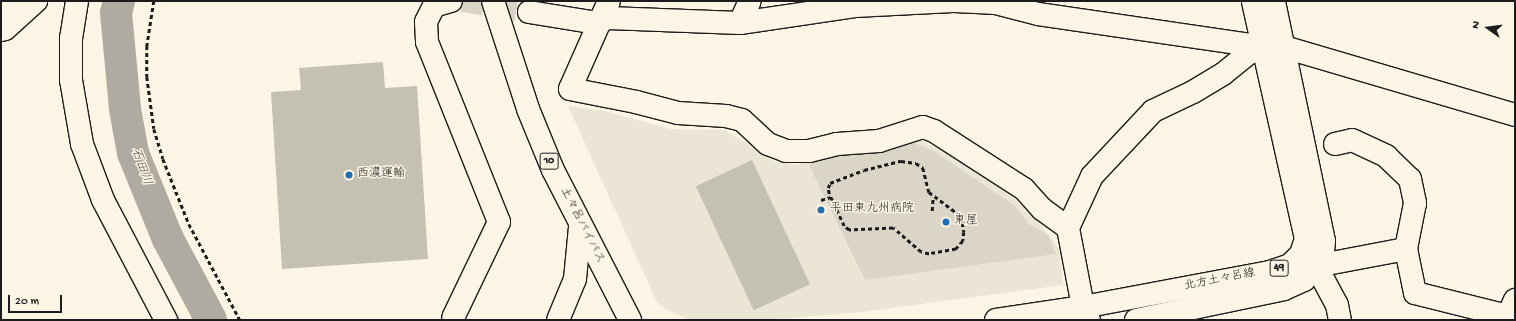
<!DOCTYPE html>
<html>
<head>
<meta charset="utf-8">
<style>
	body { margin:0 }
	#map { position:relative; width:1516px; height:321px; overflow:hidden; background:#fcf5e5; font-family:"Gochi Hand","Klee One",sans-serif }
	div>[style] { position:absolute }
	.built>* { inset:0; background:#ebe5d6 }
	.green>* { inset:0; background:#dbd5c8 }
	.river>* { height:32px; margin:-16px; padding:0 16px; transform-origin:16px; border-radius:16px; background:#b0aba1 }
	.building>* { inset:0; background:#c4c0b3; transform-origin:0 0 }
	.minor-tunnel>* { height:22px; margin-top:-11px; transform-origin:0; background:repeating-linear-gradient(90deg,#dad4c7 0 22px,transparent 0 33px) }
	.path>* { height:2.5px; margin-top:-1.25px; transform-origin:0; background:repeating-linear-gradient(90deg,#1c1c1c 0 4px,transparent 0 7px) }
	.roads { filter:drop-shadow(1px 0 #1c1c1c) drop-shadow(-1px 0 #1c1c1c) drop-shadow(0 1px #1c1c1c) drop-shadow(0 -1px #1c1c1c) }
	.minor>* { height:22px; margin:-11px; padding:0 11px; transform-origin:11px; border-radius:11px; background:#fcf5e5 }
	.major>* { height:22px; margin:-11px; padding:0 11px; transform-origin:11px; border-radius:11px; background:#fcf5e5 }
	.highway>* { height:22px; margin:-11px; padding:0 11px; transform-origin:11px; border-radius:11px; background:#fcf5e5 }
	.dots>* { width:11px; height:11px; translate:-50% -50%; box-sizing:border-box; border:2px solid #fcf5e5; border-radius:50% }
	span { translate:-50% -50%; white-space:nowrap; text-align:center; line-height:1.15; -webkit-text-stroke:3px #fcf5e5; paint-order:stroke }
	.shield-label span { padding:1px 3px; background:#fcf5e5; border:1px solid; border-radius:3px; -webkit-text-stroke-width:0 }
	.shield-label { font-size:11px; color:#1c1c1c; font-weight:700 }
	.poi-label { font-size:12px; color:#1c1c1c }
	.left { translate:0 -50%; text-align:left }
	.street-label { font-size:12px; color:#1c1c1c }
	.water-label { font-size:13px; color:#575551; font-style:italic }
	.frame { position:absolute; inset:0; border:2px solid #1c1c1c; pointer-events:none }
	.north { position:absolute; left:1468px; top:8px; width:40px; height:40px; -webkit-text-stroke:3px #fcf5e5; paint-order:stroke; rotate:284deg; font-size:11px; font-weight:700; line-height:16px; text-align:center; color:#1c1c1c }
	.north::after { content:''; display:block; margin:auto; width:14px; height:18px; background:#1c1c1c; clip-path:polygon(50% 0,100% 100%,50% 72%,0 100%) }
	.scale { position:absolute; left:8px; top:295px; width:54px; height:18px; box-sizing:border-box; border:2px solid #1c1c1c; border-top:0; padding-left:5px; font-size:12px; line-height:14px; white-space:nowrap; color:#1c1c1c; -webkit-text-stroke:3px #fcf5e5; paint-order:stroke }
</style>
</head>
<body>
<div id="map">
	<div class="built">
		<i style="clip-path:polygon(568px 106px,604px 111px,670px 129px,725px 130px,776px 162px,798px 165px,813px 158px,915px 138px,948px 153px,1011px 196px,1041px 225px,1059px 249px,1063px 285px,862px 312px,765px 320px,689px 320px,665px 309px,657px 302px)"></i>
	</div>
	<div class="green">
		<i style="clip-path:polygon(913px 143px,932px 150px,1014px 205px,1029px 224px,1048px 235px,1056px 254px,865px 280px,809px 165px,826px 157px,869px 154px)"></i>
	</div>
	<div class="river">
		<i style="left:119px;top:1px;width:12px;rotate:104deg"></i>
		<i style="left:116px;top:13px;width:96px;rotate:84.6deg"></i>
		<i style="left:125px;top:109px;width:45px;rotate:79.7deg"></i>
		<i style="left:133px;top:153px;width:93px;rotate:67.9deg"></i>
		<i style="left:168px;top:239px;width:92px;rotate:62deg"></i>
	</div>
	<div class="building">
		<i style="clip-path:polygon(383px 62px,385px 88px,417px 86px,428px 259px,282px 269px,271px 92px,301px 90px,299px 68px)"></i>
		<i style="left:752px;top:160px;width:137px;height:62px;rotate:65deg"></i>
	</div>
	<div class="minor-tunnel">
		<i style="left:462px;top:1px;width:68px;rotate:9.3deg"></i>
	</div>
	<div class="path">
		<i style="left:154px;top:1px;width:46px;rotate:98.8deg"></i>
		<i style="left:147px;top:46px;width:31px;rotate:90deg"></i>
		<i style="left:147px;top:77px;width:52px;rotate:82.3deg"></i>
		<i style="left:154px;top:129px;width:31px;rotate:73deg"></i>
		<i style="left:163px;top:159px;width:70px;rotate:68.2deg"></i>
		<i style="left:189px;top:224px;width:109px;rotate:62deg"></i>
		<i style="left:901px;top:161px;width:15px;rotate:8deg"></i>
		<i style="left:916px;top:163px;width:9px;rotate:36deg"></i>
		<i style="left:923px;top:168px;width:25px;rotate:76deg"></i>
		<i style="left:929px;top:192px;width:40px;rotate:37deg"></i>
		<i style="left:961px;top:216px;width:16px;rotate:79deg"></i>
		<i style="left:964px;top:232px;width:9px;rotate:96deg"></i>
		<i style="left:963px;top:241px;width:11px;rotate:131deg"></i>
		<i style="left:956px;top:249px;width:27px;rotate:170deg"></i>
		<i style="left:929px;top:254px;width:8px;rotate:-166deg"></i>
		<i style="left:921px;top:252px;width:37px;rotate:-139deg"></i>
		<i style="left:893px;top:228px;width:44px;rotate:177.4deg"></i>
		<i style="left:849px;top:230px;width:6px;rotate:-141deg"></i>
		<i style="left:844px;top:226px;width:35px;rotate:-115deg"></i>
		<i style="left:829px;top:194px;width:6px;rotate:-99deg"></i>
		<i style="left:828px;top:188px;width:5px;rotate:-68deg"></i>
		<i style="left:830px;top:183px;width:36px;rotate:-21deg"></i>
		<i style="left:864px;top:170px;width:38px;rotate:-14deg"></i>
		<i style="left:821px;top:200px;width:10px;rotate:-17deg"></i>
		<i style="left:932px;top:211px;width:14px;rotate:-86deg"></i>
	</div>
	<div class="roads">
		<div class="minor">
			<i style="left:77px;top:1px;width:37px;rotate:99deg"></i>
			<i style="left:71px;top:38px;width:42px;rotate:90deg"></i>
			<i style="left:71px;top:80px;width:65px;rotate:80.2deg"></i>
			<i style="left:82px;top:144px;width:60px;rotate:69.4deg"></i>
			<i style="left:103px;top:200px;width:136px;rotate:62.3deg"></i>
			<i style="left:451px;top:1px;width:18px;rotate:164deg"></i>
			<i style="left:434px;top:6px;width:18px;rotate:117deg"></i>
			<i style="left:426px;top:22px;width:20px;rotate:87deg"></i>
			<i style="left:427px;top:42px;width:194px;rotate:68.2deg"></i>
			<i style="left:499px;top:222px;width:106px;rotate:115.6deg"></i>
			<i style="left:609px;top:1px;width:96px;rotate:113.9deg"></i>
			<i style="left:570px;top:89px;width:67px;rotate:11.1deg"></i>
			<i style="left:636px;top:102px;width:43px;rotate:14.7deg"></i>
			<i style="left:678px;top:113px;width:48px;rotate:3.6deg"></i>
			<i style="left:726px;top:116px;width:16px;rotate:14deg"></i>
			<i style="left:742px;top:120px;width:35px;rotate:43deg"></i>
			<i style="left:768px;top:144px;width:19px;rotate:21deg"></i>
			<i style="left:786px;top:151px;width:23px"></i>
			<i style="left:809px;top:151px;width:29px;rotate:-14deg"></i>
			<i style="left:837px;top:144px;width:42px;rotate:-4.1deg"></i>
			<i style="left:879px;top:141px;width:46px;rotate:-17.7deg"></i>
			<i style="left:923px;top:127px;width:12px;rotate:20deg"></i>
			<i style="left:934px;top:131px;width:107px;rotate:32.8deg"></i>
			<i style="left:1024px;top:189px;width:27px;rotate:48deg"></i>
			<i style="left:1042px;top:209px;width:32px;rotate:36deg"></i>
			<i style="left:1068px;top:228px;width:80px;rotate:79.2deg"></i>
			<i style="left:1083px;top:307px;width:14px;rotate:65deg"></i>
			<i style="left:954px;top:1px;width:42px;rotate:2.7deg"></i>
			<i style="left:996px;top:3px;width:43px;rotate:14.7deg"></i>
			<i style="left:1038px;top:14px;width:228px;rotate:8.3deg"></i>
			<i style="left:1264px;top:47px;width:20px"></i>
			<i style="left:1284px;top:47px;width:241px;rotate:16.4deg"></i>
			<i style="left:1px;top:9px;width:14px;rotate:-36deg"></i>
			<i style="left:529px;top:12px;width:70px;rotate:9.1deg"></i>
			<i style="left:598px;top:23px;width:11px;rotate:-27deg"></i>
			<i style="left:608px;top:18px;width:132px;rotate:2.2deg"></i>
			<i style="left:740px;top:23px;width:116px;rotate:-8.4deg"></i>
			<i style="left:855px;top:6px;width:98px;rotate:-2.9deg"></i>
			<i style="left:740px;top:23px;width:24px;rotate:-66deg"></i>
			<i style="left:1px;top:30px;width:4px;rotate:-14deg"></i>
			<i style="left:5px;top:29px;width:42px;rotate:-42.1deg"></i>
			<i style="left:1335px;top:144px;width:17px;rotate:-13deg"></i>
			<i style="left:1352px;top:140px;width:38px;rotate:25deg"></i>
			<i style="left:1386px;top:156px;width:33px;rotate:44deg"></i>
			<i style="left:1410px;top:179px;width:25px;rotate:78deg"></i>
			<i style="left:1415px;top:203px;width:47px;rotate:101.1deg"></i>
			<i style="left:1406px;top:249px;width:45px;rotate:78.4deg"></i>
			<i style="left:1415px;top:293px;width:95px;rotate:14deg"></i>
			<i style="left:1068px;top:228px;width:57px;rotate:-65.2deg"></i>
			<i style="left:1092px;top:176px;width:89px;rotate:-46.8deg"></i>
			<i style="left:1153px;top:111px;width:44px;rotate:-25.4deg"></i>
			<i style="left:1193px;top:92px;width:35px;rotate:-31deg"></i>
			<i style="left:1223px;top:74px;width:33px;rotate:-39deg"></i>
			<i style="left:1249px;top:53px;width:16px;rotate:-22deg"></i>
			<i style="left:1305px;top:258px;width:14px;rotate:36deg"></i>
			<i style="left:1316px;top:266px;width:44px;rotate:61.7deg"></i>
			<i style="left:1337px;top:305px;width:15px;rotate:79deg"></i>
			<i style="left:1316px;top:266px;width:92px;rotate:-10.7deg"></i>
			<i style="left:1506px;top:320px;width:22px;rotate:-66deg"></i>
		</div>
		<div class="major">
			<i style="left:996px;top:320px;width:88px;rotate:-8.5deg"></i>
			<i style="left:1083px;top:307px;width:190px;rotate:-10.6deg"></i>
			<i style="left:1270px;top:272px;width:21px;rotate:-19deg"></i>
			<i style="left:1290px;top:265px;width:16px;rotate:-45deg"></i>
			<i style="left:1301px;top:254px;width:16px;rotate:-72deg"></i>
			<i style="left:1306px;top:239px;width:244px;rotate:-102.6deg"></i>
			<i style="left:1136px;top:320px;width:151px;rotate:-11.8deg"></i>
			<i style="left:1284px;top:289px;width:22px;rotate:-24deg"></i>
			<i style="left:1304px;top:280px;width:35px;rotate:-57deg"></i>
			<i style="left:1323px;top:251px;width:10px;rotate:-84deg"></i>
			<i style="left:1324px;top:241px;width:245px;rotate:-101.8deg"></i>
		</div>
		<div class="highway">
			<i style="left:493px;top:1px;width:114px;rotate:72deg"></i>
			<i style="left:528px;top:109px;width:66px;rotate:67.7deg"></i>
			<i style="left:553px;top:170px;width:169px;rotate:62.8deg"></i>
			<i style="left:558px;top:320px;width:44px;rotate:-67.5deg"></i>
			<i style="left:575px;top:279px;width:52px;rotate:-84.5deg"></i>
		</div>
	</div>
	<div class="dots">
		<i style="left:349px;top:175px;background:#1f6fb2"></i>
		<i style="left:821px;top:210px;background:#1f6fb2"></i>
		<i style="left:946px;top:222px;background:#1f6fb2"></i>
	</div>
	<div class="shield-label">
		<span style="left:549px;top:161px">10</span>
		<span style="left:1279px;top:268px">49</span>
	</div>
	<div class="poi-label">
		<span class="left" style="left:357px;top:175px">西濃運輸</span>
		<span class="left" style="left:830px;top:210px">平田東九州病院</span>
		<span class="left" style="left:954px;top:222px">東屋</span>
	</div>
	<div class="street-label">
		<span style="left:581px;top:226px;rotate:63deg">土々呂バイパス</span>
		<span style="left:1220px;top:281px;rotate:-11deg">北方土々呂線</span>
	</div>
	<div class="water-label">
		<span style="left:140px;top:167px;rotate:70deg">石田川</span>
	</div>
	<div class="frame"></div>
	<div class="north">N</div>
	<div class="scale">20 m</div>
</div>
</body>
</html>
